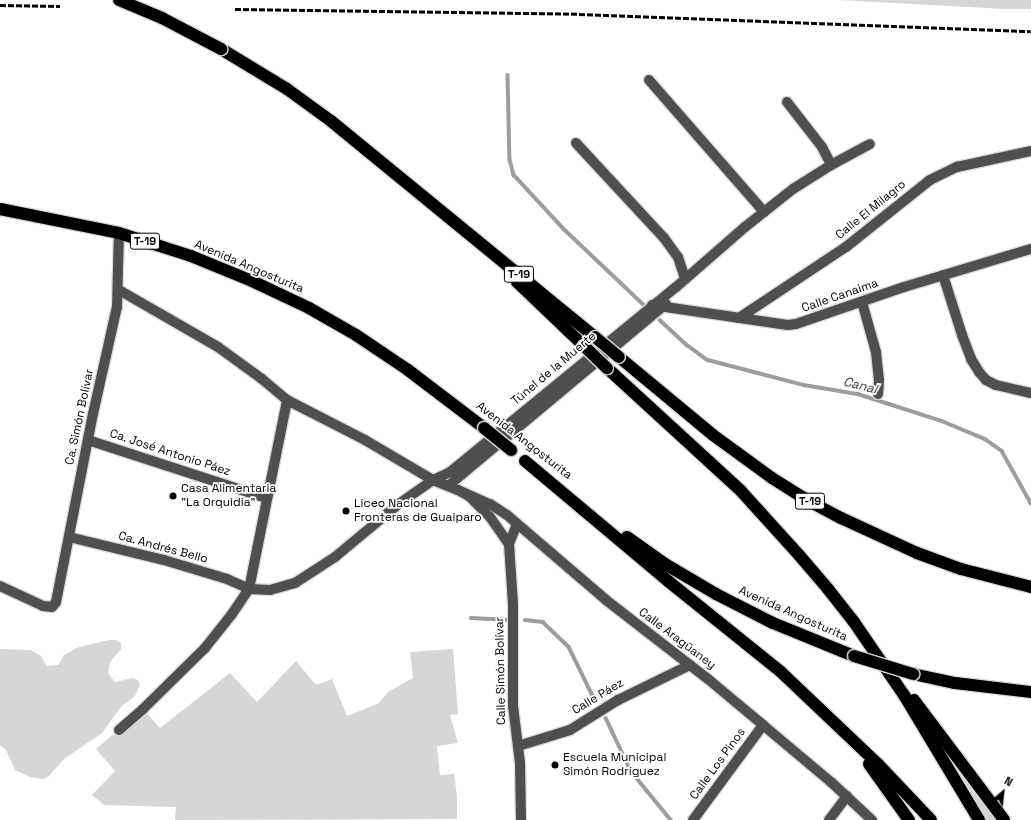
<!DOCTYPE html>
<html>
<head>
<meta charset="utf-8">
<style>
	body { margin:0 }
	#map { position:relative; width:1031px; height:820px; overflow:hidden; background:#fff; font-family:"Space Grotesk",sans-serif }
	div>[style] { position:absolute }
	.green>* { inset:0; background:#d6d6d6 }
	.stream>* { height:3.5px; margin:-1.75px; padding:0 1.75px; transform-origin:1.75px; border-radius:1.75px; background:#9d9d9d }
	.roads { filter:drop-shadow(1px 0 #dbdbdb) drop-shadow(-1px 0 #dbdbdb) drop-shadow(0 1px #dbdbdb) drop-shadow(0 -1px #dbdbdb) }
	.minor>* { height:10px; margin:-5px; padding:0 5px; transform-origin:5px; border-radius:5px; background:#4f4f4f }
	.highway>* { height:12px; margin:-6px; padding:0 6px; transform-origin:6px; border-radius:6px; background:#000 }
	.rail>* { height:3px; margin-top:-1.5px; transform-origin:0; background:repeating-linear-gradient(90deg,#000 0 6px,transparent 0 8px) }
	.bridges { filter:drop-shadow(1px 0 #dbdbdb) drop-shadow(-1px 0 #dbdbdb) drop-shadow(0 1px #dbdbdb) drop-shadow(0 -1px #dbdbdb) }
	.highway-bridge>* { height:12px; margin:-6px; padding:0 6px; transform-origin:6px; border-radius:6px; background:#000 }
	.dots>* { width:11px; height:11px; translate:-50% -50%; box-sizing:border-box; border:2px solid #fff; border-radius:50% }
	span { translate:-50% -50%; white-space:nowrap; text-align:center; line-height:1.15; -webkit-text-stroke:3.5px #fff; paint-order:stroke }
	.shield-label span { padding:1px 3px; background:#fff; border:1px solid; border-radius:3px; -webkit-text-stroke-width:0 }
	.shield-label { font-size:11px; color:#000; font-weight:700 }
	.street-label { font-size:12px; color:#000 }
	.poi-label { font-size:12px; color:#000 }
	.left { translate:0 -50%; text-align:left }
	.water-label { font-size:13px; color:#3e3e3e; font-style:italic }
	.north { position:absolute; left:983px; top:772px; width:40px; height:40px; -webkit-text-stroke:3px #fff; paint-order:stroke; rotate:28deg; font-size:11px; font-weight:700; line-height:16px; text-align:center; color:#000 }
	.north::after { content:''; display:block; margin:auto; width:14px; height:18px; background:#000; clip-path:polygon(50% 0,100% 100%,50% 72%,0 100%) }
</style>
</head>
<body>
<div id="map">
	<div class="green">
		<i style="clip-path:polygon(839px 0,1031px 0,1031px 9px,1005px 9px)"></i>
		<i style="clip-path:polygon(109px 640px,116px 640px,121px 643px,121px 649px,110px 662px,108px 673px,115px 682px,132px 678px,138px 680px,140px 685px,135px 696px,121px 707px,102px 733px,64px 759px,48px 777px,43px 779px,30px 777px,15px 770px,6px 750px,0 745px,0 649px,31px 650px,41px 656px,47px 666px,58px 665px,64px 655px,79px 647px)"></i>
		<i style="clip-path:polygon(453px 649px,458px 714px,450px 715px,458px 743px,437px 746px,440px 775px,454px 774px,457px 796px,457px 819px,175px 820px,176px 807px,104px 805px,92px 795px,115px 771px,96px 749px,143px 709px,160px 728px,230px 673px,257px 702px,296px 661px,316px 685px,332px 679px,347px 716px,379px 703px,388px 692px,413px 678px,410px 652px)"></i>
		<i style="clip-path:polygon(933px 724px,1004px 820px,979px 820px,956px 783px)"></i>
	</div>
	<div class="stream">
		<i style="left:508px;top:75px;width:85px;rotate:88.7deg"></i>
		<i style="left:510px;top:160px;width:16px;rotate:75deg"></i>
		<i style="left:514px;top:175px;width:74px;rotate:47.2deg"></i>
		<i style="left:564px;top:229px;width:110px;rotate:43.5deg"></i>
		<i style="left:660px;top:320px;width:37px;rotate:43deg"></i>
		<i style="left:687px;top:345px;width:26px;rotate:36deg"></i>
		<i style="left:708px;top:360px;width:99px;rotate:14.6deg"></i>
		<i style="left:804px;top:385px;width:55px;rotate:9.5deg"></i>
		<i style="left:858px;top:394px;width:88px;rotate:17.8deg"></i>
		<i style="left:942px;top:421px;width:47px;rotate:22.7deg"></i>
		<i style="left:985px;top:439px;width:21px;rotate:35deg"></i>
		<i style="left:1002px;top:451px;width:60px;rotate:60.9deg"></i>
		<i style="left:471px;top:618px;width:35px;rotate:3deg"></i>
		<i style="left:525px;top:620px;width:18px;rotate:6deg"></i>
		<i style="left:543px;top:622px;width:36px;rotate:44deg"></i>
		<i style="left:569px;top:647px;width:59px;rotate:63.9deg"></i>
		<i style="left:606px;top:718px;width:59px;rotate:64.7deg"></i>
		<i style="left:631px;top:771px;width:63px;rotate:50.8deg"></i>
	</div>
	<div class="roads">
		<div class="minor">
			<i style="left:649px;top:80px;width:175px;rotate:48.9deg"></i>
			<i style="left:787px;top:102px;width:57px;rotate:52.1deg"></i>
			<i style="left:822px;top:147px;width:20px;rotate:63deg"></i>
			<i style="left:576px;top:143px;width:129px;rotate:47.2deg"></i>
			<i style="left:664px;top:238px;width:24px;rotate:54deg"></i>
			<i style="left:678px;top:257px;width:23px;rotate:72deg"></i>
			<i style="left:943px;top:275px;width:63px;rotate:72.4deg"></i>
			<i style="left:962px;top:335px;width:26px;rotate:69deg"></i>
			<i style="left:971px;top:359px;width:15px;rotate:58deg"></i>
			<i style="left:979px;top:372px;width:11px;rotate:49deg"></i>
			<i style="left:986px;top:380px;width:11px;rotate:27deg"></i>
			<i style="left:996px;top:385px;width:36px;rotate:13deg"></i>
			<i style="left:119px;top:290px;width:114px;rotate:29.9deg"></i>
			<i style="left:218px;top:347px;width:54px;rotate:36deg"></i>
			<i style="left:262px;top:379px;width:33px;rotate:40deg"></i>
			<i style="left:287px;top:400px;width:88px;rotate:27.1deg"></i>
			<i style="left:365px;top:440px;width:79px;rotate:30.5deg"></i>
			<i style="left:433px;top:480px;width:27px;rotate:22deg"></i>
			<i style="left:458px;top:490px;width:13px;rotate:29deg"></i>
			<i style="left:469px;top:496px;width:30px;rotate:45deg"></i>
			<i style="left:490px;top:517px;width:33px;rotate:55deg"></i>
			<i style="left:862px;top:302px;width:52px;rotate:74.4deg"></i>
			<i style="left:876px;top:352px;width:28px;rotate:84deg"></i>
			<i style="left:879px;top:380px;width:14px;rotate:94deg"></i>
			<i style="left:652px;top:305px;width:137px;rotate:8.4deg"></i>
			<i style="left:788px;top:325px;width:8px;rotate:-7deg"></i>
			<i style="left:796px;top:324px;width:114px;rotate:-18.9deg"></i>
			<i style="left:904px;top:287px;width:133px;rotate:-16.7deg"></i>
			<i style="left:739px;top:318px;width:128px;rotate:-33.6deg"></i>
			<i style="left:846px;top:247px;width:107px;rotate:-38.6deg"></i>
			<i style="left:930px;top:180px;width:30px;rotate:-26deg"></i>
			<i style="left:957px;top:167px;width:76px;rotate:-12.2deg"></i>
			<i style="left:88px;top:440px;width:188px;rotate:18deg"></i>
			<i style="left:448px;top:486px;width:284px;rotate:-39.9deg"></i>
			<i style="left:458px;top:490px;width:35px;rotate:24deg"></i>
			<i style="left:490px;top:504px;width:20px;rotate:33deg"></i>
			<i style="left:507px;top:515px;width:130px;rotate:40.6deg"></i>
			<i style="left:606px;top:600px;width:129px;rotate:37.8deg"></i>
			<i style="left:708px;top:679px;width:72px;rotate:39.9deg"></i>
			<i style="left:763px;top:725px;width:89px;rotate:40deg"></i>
			<i style="left:831px;top:782px;width:56px;rotate:42.8deg"></i>
			<i style="left:517px;top:524px;width:22px;rotate:112deg"></i>
			<i style="left:509px;top:544px;width:61px;rotate:86.2deg"></i>
			<i style="left:513px;top:605px;width:101px;rotate:90deg"></i>
			<i style="left:513px;top:706px;width:57px;rotate:83deg"></i>
			<i style="left:520px;top:763px;width:57px;rotate:89deg"></i>
			<i style="left:69px;top:537px;width:98px;rotate:13.6deg"></i>
			<i style="left:164px;top:560px;width:66px;rotate:16.8deg"></i>
			<i style="left:227px;top:579px;width:24px;rotate:24deg"></i>
			<i style="left:249px;top:589px;width:21px;rotate:3deg"></i>
			<i style="left:270px;top:590px;width:26px;rotate:-16deg"></i>
			<i style="left:295px;top:583px;width:48px;rotate:-33deg"></i>
			<i style="left:335px;top:557px;width:85px;rotate:-39.7deg"></i>
			<i style="left:400px;top:503px;width:40px;rotate:-34.9deg"></i>
			<i style="left:433px;top:480px;width:19px;rotate:-25deg"></i>
			<i style="left:450px;top:472px;width:291px;rotate:-39.3deg"></i>
			<i style="left:675px;top:288px;width:93px;rotate:-41.1deg"></i>
			<i style="left:745px;top:227px;width:61px;rotate:-38.4deg"></i>
			<i style="left:793px;top:189px;width:45px;rotate:-32.3deg"></i>
			<i style="left:831px;top:165px;width:44px;rotate:-28.3deg"></i>
			<i style="left:0;top:586px;width:47px;rotate:24.9deg"></i>
			<i style="left:43px;top:606px;width:9px;rotate:6deg"></i>
			<i style="left:52px;top:607px;width:6px;rotate:-51deg"></i>
			<i style="left:56px;top:602px;width:192px;rotate:-78.9deg"></i>
			<i style="left:93px;top:414px;width:110px;rotate:-77.4deg"></i>
			<i style="left:117px;top:307px;width:74px;rotate:-88.5deg"></i>
			<i style="left:119px;top:730px;width:32px;rotate:-41deg"></i>
			<i style="left:143px;top:709px;width:87px;rotate:-44.5deg"></i>
			<i style="left:205px;top:648px;width:43px;rotate:-51.5deg"></i>
			<i style="left:232px;top:614px;width:30px;rotate:-56deg"></i>
			<i style="left:249px;top:589px;width:193px;rotate:-78.6deg"></i>
			<i style="left:518px;top:746px;width:54px;rotate:-17.1deg"></i>
			<i style="left:570px;top:730px;width:57px;rotate:-32deg"></i>
			<i style="left:618px;top:700px;width:80px;rotate:-25.9deg"></i>
			<i style="left:693px;top:820px;width:118px;rotate:-53.6deg"></i>
			<i style="left:829px;top:820px;width:30px;rotate:-53deg"></i>
		</div>
		<div class="highway">
			<i style="left:221px;top:49px;width:77px;rotate:31.2deg"></i>
			<i style="left:287px;top:89px;width:54px;rotate:36deg"></i>
			<i style="left:331px;top:121px;width:341px;rotate:39.3deg"></i>
			<i style="left:0;top:209px;width:121px;rotate:11.4deg"></i>
			<i style="left:119px;top:233px;width:76px;rotate:17.7deg"></i>
			<i style="left:191px;top:256px;width:66px;rotate:22.3deg"></i>
			<i style="left:252px;top:281px;width:63px;rotate:25.3deg"></i>
			<i style="left:309px;top:308px;width:54px;rotate:29.9deg"></i>
			<i style="left:356px;top:335px;width:63px;rotate:33.9deg"></i>
			<i style="left:408px;top:370px;width:96px;rotate:37.3deg"></i>
			<i style="left:517px;top:282px;width:93px;rotate:43.7deg"></i>
			<i style="left:619px;top:357px;width:122px;rotate:39.7deg"></i>
			<i style="left:713px;top:435px;width:73px;rotate:36.1deg"></i>
			<i style="left:772px;top:478px;width:41px;rotate:32.2deg"></i>
			<i style="left:807px;top:500px;width:38px;rotate:28deg"></i>
			<i style="left:841px;top:518px;width:84px;rotate:24.7deg"></i>
			<i style="left:917px;top:553px;width:47px;rotate:20deg"></i>
			<i style="left:961px;top:569px;width:72px;rotate:14.4deg"></i>
			<i style="left:607px;top:368px;width:182px;rotate:42.5deg"></i>
			<i style="left:741px;top:491px;width:86px;rotate:47.8deg"></i>
			<i style="left:799px;top:555px;width:45px;rotate:49.5deg"></i>
			<i style="left:828px;top:589px;width:42px;rotate:51.8deg"></i>
			<i style="left:854px;top:622px;width:88px;rotate:55.6deg"></i>
			<i style="left:904px;top:695px;width:146px;rotate:59deg"></i>
			<i style="left:525px;top:461px;width:187px;rotate:40deg"></i>
			<i style="left:668px;top:581px;width:145px;rotate:38.8deg"></i>
			<i style="left:781px;top:672px;width:134px;rotate:43.5deg"></i>
			<i style="left:878px;top:764px;width:77px;rotate:46.6deg"></i>
			<i style="left:627px;top:537px;width:47px;rotate:35.4deg"></i>
			<i style="left:665px;top:564px;width:59px;rotate:30.5deg"></i>
			<i style="left:716px;top:594px;width:64px;rotate:27deg"></i>
			<i style="left:773px;top:623px;width:87px;rotate:22.2deg"></i>
			<i style="left:913px;top:674px;width:43px;rotate:12.1deg"></i>
			<i style="left:955px;top:683px;width:77px;rotate:6.8deg"></i>
			<i style="left:914px;top:700px;width:150px;rotate:53.1deg"></i>
			<i style="left:869px;top:764px;width:69px;rotate:54.5deg"></i>
		</div>
	</div>
	<div class="rail">
		<i style="left:0;top:5px;width:60px;rotate:1deg"></i>
		<i style="left:235px;top:9px;width:344px;rotate:0.8deg"></i>
		<i style="left:579px;top:14px;width:452px;rotate:2.2deg"></i>
	</div>
	<div class="bridges">
		<div class="highway-bridge">
			<i style="left:119px;top:0;width:47px;rotate:22.7deg"></i>
			<i style="left:162px;top:18px;width:67px;rotate:27.7deg"></i>
			<i style="left:595px;top:337px;width:31px;rotate:40deg"></i>
			<i style="left:584px;top:346px;width:32px;rotate:44deg"></i>
			<i style="left:484px;top:428px;width:35px;rotate:39deg"></i>
			<i style="left:854px;top:656px;width:62px;rotate:17deg"></i>
		</div>
	</div>
	<div class="dots">
		<i style="left:173px;top:496px;background:#000"></i>
		<i style="left:346px;top:511px;background:#000"></i>
		<i style="left:555px;top:765px;background:#000"></i>
	</div>
	<div class="shield-label">
		<span style="left:145px;top:241px">T-19</span>
		<span style="left:519px;top:274px">T-19</span>
		<span style="left:810px;top:501px">T-19</span>
	</div>
	<div class="street-label">
		<span style="left:871px;top:210px;rotate:-39deg">Calle El Milagro</span>
		<span style="left:249px;top:267px;rotate:23deg">Avenida Angosturita</span>
		<span style="left:840px;top:296px;rotate:-19deg">Calle Canaima</span>
		<span style="left:554px;top:369px;rotate:-40deg">Túnel de la Muerte</span>
		<span style="left:80px;top:417px;rotate:-78deg">Ca. Simón Bolívar</span>
		<span style="left:524px;top:441px;rotate:38deg">Avenida Angosturita</span>
		<span style="left:170px;top:453px;rotate:18deg">Ca. José Antonio Páez</span>
		<span style="left:163px;top:548px;rotate:15deg">Ca. Andrés Bello</span>
		<span style="left:793px;top:614px;rotate:24deg">Avenida Angosturita</span>
		<span style="left:677px;top:639px;rotate:37deg">Calle Aragüaney</span>
		<span style="left:501px;top:671px;rotate:-91deg">Calle Simón Bolívar</span>
		<span style="left:598px;top:697px;rotate:-31deg">Calle Páez</span>
		<span style="left:718px;top:764px;rotate:-54deg">Calle Los Pinos</span>
	</div>
	<div class="poi-label">
		<span class="left" style="left:181px;top:496px">Casa Alimentaria<br>"La Orquidia"</span>
		<span class="left" style="left:354px;top:511px">Liceo Nacional<br>Fronteras de Guaiparo</span>
		<span class="left" style="left:563px;top:765px">Escuela Municipal<br>Simón Rodríguez</span>
	</div>
	<div class="water-label">
		<span style="left:860px;top:386px;rotate:14deg">Canal</span>
	</div>
	<div class="north">N</div>
</div>
</body>
</html>
